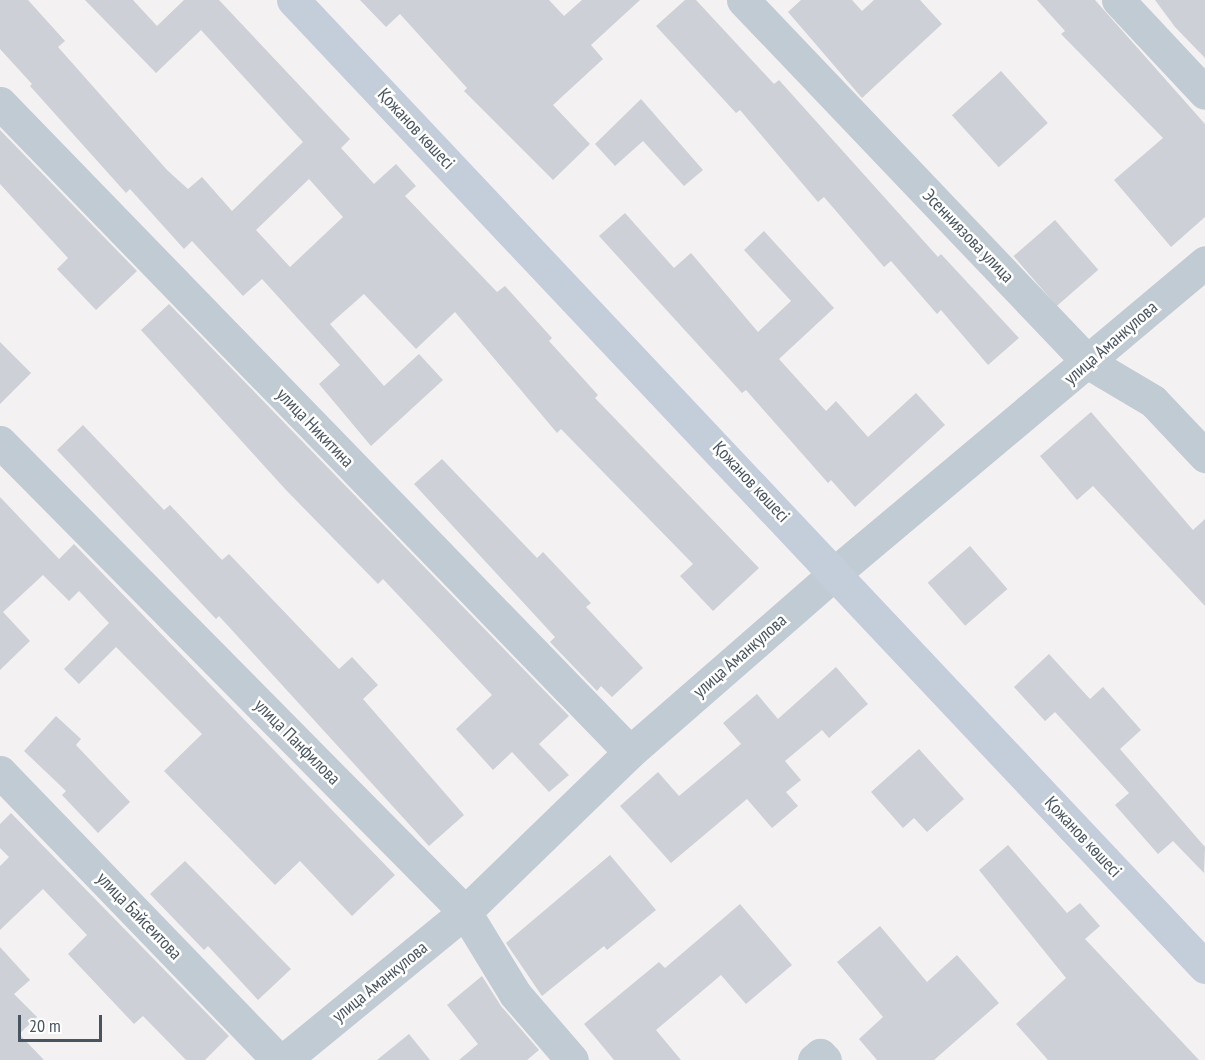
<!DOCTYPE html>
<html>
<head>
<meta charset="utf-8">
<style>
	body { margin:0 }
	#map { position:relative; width:1205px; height:1060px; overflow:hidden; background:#f3f1f1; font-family:"PT Sans Narrow",sans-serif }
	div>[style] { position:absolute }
	.building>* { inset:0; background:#cdd0d6; transform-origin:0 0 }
	.street>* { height:33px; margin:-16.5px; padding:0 16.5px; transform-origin:16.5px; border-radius:16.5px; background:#c1cbd3 }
	.secondary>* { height:33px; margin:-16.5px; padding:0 16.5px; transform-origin:16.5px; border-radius:16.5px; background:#c3ceda }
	span { translate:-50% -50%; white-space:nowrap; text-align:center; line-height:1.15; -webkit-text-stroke:5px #fff; paint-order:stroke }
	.street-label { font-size:18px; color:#485460 }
	.scale { position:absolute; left:18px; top:1015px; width:84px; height:27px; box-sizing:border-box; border:3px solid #485460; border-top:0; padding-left:8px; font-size:18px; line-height:21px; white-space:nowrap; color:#485460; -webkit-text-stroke:4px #fff; paint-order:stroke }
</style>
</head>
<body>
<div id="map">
	<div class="building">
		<i style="clip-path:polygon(evenodd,0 0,28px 0,65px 41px,58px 47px,167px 170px,188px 189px,202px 177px,232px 211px,303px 142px,201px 30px,156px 73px,85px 0,133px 0,157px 26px,184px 0,219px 0,350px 139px,341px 148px,374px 184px,396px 164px,416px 186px,405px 196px,497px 292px,505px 286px,552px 338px,549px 341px,598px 395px,595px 398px,759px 568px,713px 611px,680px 576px,693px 564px,561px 429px,557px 433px,455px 312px,416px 349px,364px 294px,330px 324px,384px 386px,419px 354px,443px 380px,371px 446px,319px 384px,340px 365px,262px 279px,243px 296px,192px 241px,184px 249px,130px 189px,126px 193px,30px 86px,32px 84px,0 49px,0 0,309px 179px,343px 217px,290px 267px,256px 230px,309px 179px)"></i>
		<i style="clip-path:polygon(360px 0,549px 0,564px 16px,582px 0,640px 0,591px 45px,603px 59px,553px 105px,590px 144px,553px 180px,464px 91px,467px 88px,400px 14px,386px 27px)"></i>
		<i style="clip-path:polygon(685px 0,696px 0,774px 84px,779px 80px,938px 257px,941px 254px,1019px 338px,988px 365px,941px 310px,937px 314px,891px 261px,884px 267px,824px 197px,818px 202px,740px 110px,736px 113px,656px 26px)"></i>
		<i style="clip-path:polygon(801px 0,852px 0,862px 11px,874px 0,920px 0,942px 24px,862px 98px,788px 12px)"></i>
		<i style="clip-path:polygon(1037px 0,1095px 0,1205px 124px,1205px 217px,1171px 247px,1114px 180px,1163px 138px,1061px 34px,1065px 31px)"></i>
		<i style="clip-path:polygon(1155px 0,1205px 0,1205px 58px,1175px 27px)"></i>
		<i style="left:1001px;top:71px;width:70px;height:66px;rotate:48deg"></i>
		<i style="clip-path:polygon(641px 99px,703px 170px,684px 186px,643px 141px,615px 166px,595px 144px)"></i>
		<i style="clip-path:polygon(0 130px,137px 271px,96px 310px,57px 269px,68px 258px,0 184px)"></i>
		<i style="clip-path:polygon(625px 213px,674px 268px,691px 253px,758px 332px,791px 301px,744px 250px,764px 231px,834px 308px,779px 359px,826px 411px,836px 401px,868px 437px,916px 393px,945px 425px,855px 507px,831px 480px,828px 483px,746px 390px,742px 393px,599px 236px)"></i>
		<i style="left:1055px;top:220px;width:66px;height:55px;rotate:49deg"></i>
		<i style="clip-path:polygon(169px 304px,569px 716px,539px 744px,569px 775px,549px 792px,512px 752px,493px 770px,456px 729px,492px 695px,383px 579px,378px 584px,286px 490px,141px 330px)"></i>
		<i style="clip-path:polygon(0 342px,31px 373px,0 404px)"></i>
		<i style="clip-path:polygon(1091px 412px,1193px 530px,1205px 519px,1205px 606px,1093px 486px,1077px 500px,1040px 456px)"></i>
		<i style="clip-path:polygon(83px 425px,164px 510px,170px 505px,222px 560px,229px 554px,339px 669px,352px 657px,378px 685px,363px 699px,464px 815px,429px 846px,219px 616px,216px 619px,57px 450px)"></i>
		<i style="clip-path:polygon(442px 459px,537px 558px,543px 552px,591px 603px,586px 607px,643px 668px,612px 697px,601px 686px,597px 691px,550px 642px,555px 637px,414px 484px)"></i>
		<i style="clip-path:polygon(0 497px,59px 559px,74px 544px,395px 875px,352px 916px,300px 861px,275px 885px,164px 771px,202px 734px,116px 647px,79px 684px,64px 669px,109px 623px,79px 591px,69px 601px,43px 575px,3px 612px,30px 641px,0 670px)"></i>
		<i style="left:970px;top:546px;width:57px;height:56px;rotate:49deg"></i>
		<i style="clip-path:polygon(1049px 654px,1090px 699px,1103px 687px,1141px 730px,1120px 749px,1205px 847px,1204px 873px,1173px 841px,1158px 854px,1115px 805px,1129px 793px,1055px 712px,1045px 721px,1014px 687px)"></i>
		<i style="clip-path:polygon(836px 667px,868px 704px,829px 738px,822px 730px,785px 761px,801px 780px,786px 792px,798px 806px,772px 828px,747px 799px,671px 863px,620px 806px,658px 772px,679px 796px,741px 744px,723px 723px,757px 694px,778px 719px)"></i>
		<i style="clip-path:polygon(56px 716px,81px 739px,76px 745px,130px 802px,98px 833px,62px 795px,66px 791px,24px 751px)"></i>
		<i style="clip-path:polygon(919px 749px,964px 799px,927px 832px,914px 818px,903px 828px,871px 792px)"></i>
		<i style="clip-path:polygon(11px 813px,229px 1036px,205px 1060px,186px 1060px,143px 1016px,134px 1024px,68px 954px,87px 935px,43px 889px,0 930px,0 866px,9px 857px,0 848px,0 824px)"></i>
		<i style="clip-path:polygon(1008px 845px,1067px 913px,1080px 903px,1100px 926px,1085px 939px,1199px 1060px,1048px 1060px,1016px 1024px,1066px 978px,979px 870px)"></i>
		<i style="clip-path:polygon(610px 855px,656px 910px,607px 950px,604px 946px,542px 996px,506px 943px)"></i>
		<i style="clip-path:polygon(185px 861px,291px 969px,258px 1000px,208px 946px,204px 950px,150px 894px)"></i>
		<i style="clip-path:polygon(740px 904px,792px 965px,746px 1004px,721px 975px,656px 1030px,681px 1060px,614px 1060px,584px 1024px,659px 962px,665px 968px)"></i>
		<i style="clip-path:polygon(880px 926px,927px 982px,957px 955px,999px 1003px,934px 1060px,877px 1060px,859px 1039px,883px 1017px,837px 962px)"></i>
		<i style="clip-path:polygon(0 947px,30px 980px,14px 994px,37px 1017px,19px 1034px,44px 1060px,0 1060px)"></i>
		<i style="clip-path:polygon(482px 976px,501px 1006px,539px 1050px,527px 1060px,459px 1060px,478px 1044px,447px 1005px)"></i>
		<i style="clip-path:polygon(409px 1034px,430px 1060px,377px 1060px)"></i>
	</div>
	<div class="street">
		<i style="left:743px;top:0;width:501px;rotate:46.37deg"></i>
		<i style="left:1089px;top:363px;width:74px;rotate:30.7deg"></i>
		<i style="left:1153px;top:401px;width:76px;rotate:46.6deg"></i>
		<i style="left:1118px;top:0;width:127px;rotate:46.9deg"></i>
		<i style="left:0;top:103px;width:904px;rotate:45.85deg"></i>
		<i style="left:0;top:442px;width:661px;rotate:45.31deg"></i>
		<i style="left:465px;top:912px;width:96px;rotate:58.6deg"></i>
		<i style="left:515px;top:994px;width:87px;rotate:49.2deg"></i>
		<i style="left:0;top:772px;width:400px;rotate:46deg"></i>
		<i style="left:284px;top:1060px;width:234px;rotate:-39.3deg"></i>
		<i style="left:465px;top:912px;width:230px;rotate:-44.1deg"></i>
		<i style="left:630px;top:752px;width:274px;rotate:-41.1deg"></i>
		<i style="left:836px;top:572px;width:482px;rotate:-40deg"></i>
		<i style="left:814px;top:1060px;width:8px;rotate:-40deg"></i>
		<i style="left:820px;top:1055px;width:7px;rotate:45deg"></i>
	</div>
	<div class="secondary">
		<i style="left:293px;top:0;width:1329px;rotate:46.68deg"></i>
	</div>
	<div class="street-label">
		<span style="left:416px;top:129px;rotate:47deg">Қожанов көшесі</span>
		<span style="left:968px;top:236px;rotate:46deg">Эсенниязова улица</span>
		<span style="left:1111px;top:343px;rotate:-41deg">улица Аманкулова</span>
		<span style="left:315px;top:428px;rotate:46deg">улица Никитина</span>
		<span style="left:751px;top:482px;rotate:47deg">Қожанов көшесі</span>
		<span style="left:740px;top:656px;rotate:-41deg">улица Аманкулова</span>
		<span style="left:297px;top:742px;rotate:45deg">улица Панфилова</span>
		<span style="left:1083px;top:837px;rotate:47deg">Қожанов көшесі</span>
		<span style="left:139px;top:916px;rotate:46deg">улица Байсеитова</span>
		<span style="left:380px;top:982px;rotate:-39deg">улица Аманкулова</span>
	</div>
	<div class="scale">20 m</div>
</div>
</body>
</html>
